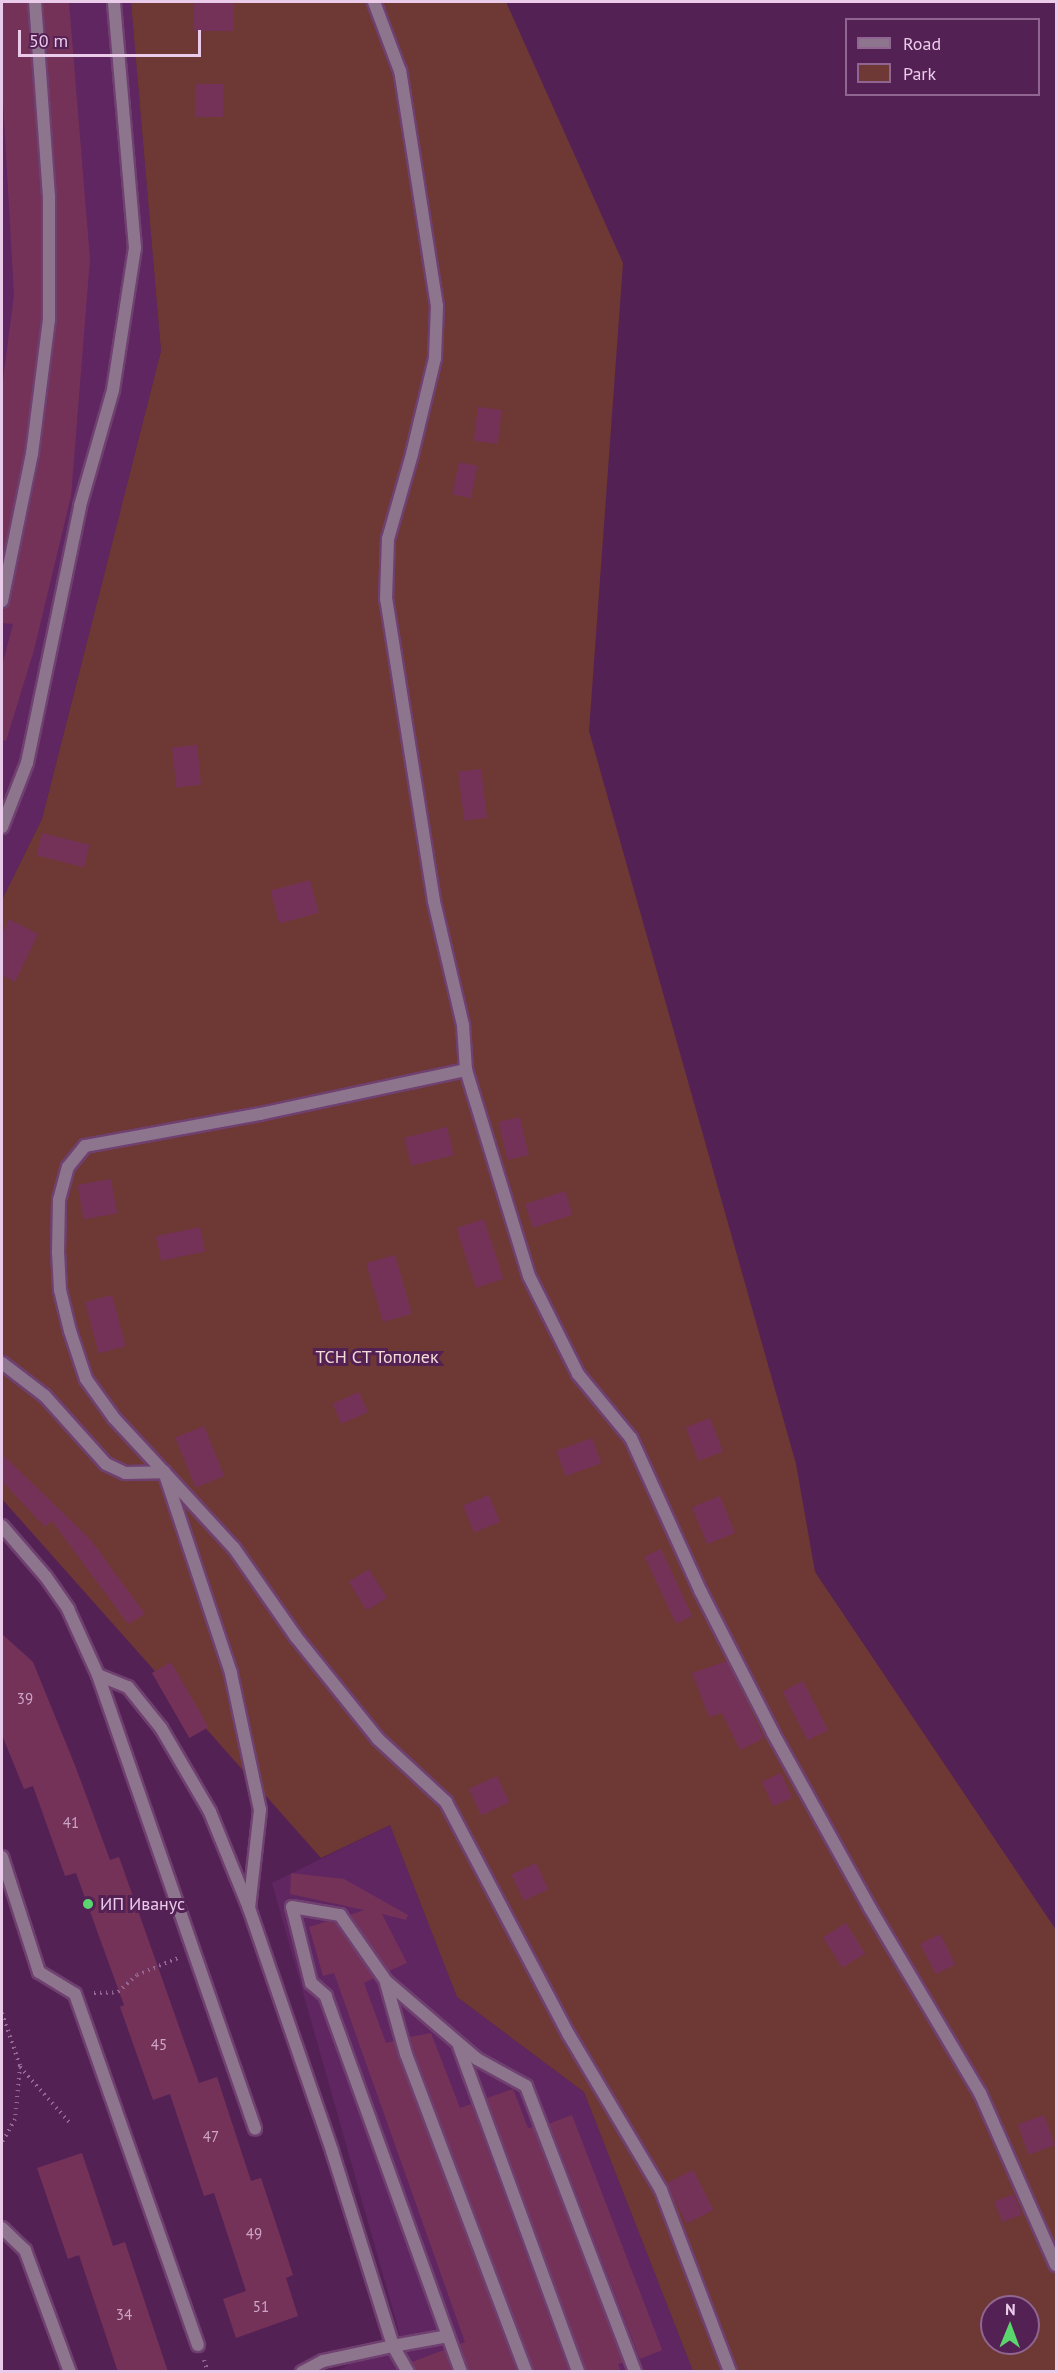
<!DOCTYPE html>
<html>
<head>
<meta charset="utf-8">
<style>
	body { margin:0 }
	#map { position:relative; width:1058px; height:2373px; overflow:hidden; background:#542155; font-family:"PT Sans",sans-serif }
	div>[style] { position:absolute }
	.built>* { inset:0; background:#5f2661 }
	.green>* { inset:0; background:#6e3934 }
	.building>* { inset:0; background:#753259; transform-origin:0 0 }
	.path>* { height:4px; margin-top:-2px; transform-origin:0; background:repeating-linear-gradient(90deg,#936894 0 1.5px,transparent 0 6px) }
	.roads { filter:drop-shadow(2px 0 #6f4070) drop-shadow(-2px 0 #6f4070) drop-shadow(0 2px #6f4070) drop-shadow(0 -2px #6f4070) }
	.service>* { height:12px; margin:-6px; padding:0 6px; transform-origin:6px; border-radius:6px; background:#8e758e }
	.minor>* { height:12px; margin:-6px; padding:0 6px; transform-origin:6px; border-radius:6px; background:#8e758e }
	.dots>* { width:16px; height:16px; translate:-50% -50%; box-sizing:border-box; border:3px solid #542155; border-radius:50% }
	span { translate:-50% -50%; white-space:nowrap; text-align:center; line-height:1.15; -webkit-text-stroke:6px #542155; paint-order:stroke }
	.number-label { font-size:15px; color:#cda5c6 }
	.number-label span { -webkit-text-stroke-width:0 }
	.park-label { font-size:18px; color:#f2dad7 }
	.poi-label { font-size:18px; color:#eacbea }
	.left { translate:0 -50%; text-align:left }
	.frame { position:absolute; inset:0; border:3px solid #eacbea; pointer-events:none }
	.legend { position:absolute; left:845px; top:18px; width:195px; height:78px; box-sizing:border-box; background:#542155; border:2px solid #906591; margin:0; padding:8px 10px; list-style:none; font-size:18px; color:#eacbea }
	.legend li { display:flex; align-items:center; gap:12px; height:30px }
	.legend b { width:30px; border:2px solid #906591 }
	.north { position:absolute; left:980px; top:2295px; width:60px; height:60px; box-sizing:border-box; background:#542155; border:2px solid #906591; border-radius:50%; rotate:1deg; font-size:16px; font-weight:700; line-height:24px; text-align:center; color:#eacbea }
	.north::after { content:''; display:block; margin:auto; width:21px; height:27px; background:#5bd56e; clip-path:polygon(50% 0,100% 100%,50% 72%,0 100%) }
	.scale { position:absolute; left:18px; top:30px; width:183px; height:27px; box-sizing:border-box; border:3px solid #eacbea; border-top:0; padding-left:8px; font-size:18px; line-height:21px; white-space:nowrap; color:#eacbea; -webkit-text-stroke:4px #542155; paint-order:stroke }
</style>
</head>
<body>
<div id="map">
	<div class="built">
		<i style="clip-path:polygon(2px 2px,131px 2px,161px 351px,42px 819px,2px 900px)"></i>
		<i style="clip-path:polygon(390px 1825px,457px 1997px,584px 2092px,693px 2371px,337px 2371px,400px 2335px,272px 1883px)"></i>
	</div>
	<div class="green">
		<i style="clip-path:polygon(evenodd,131px 2px,506px 2px,623px 263px,589px 731px,796px 1464px,815px 1572px,1056px 1930px,1056px 2371px,693px 2371px,584px 2092px,457px 1997px,390px 1825px,321px 1858px,2px 1499px,2px 900px,42px 819px,161px 351px,131px 2px,992px 2307px,1028px 2307px,1028px 2343px,992px 2343px,992px 2307px)"></i>
	</div>
	<div class="building">
		<i style="clip-path:polygon(2px 2px,27px 2px,41px 197px,41px 319px,24px 453px,2px 562px,2px 388px,14px 295px,2px 84px)"></i>
		<i style="clip-path:polygon(43px 2px,69px 2px,90px 259px,71px 496px,34px 650px,6px 741px,2px 740px,2px 666px,13px 624px,2px 623px,2px 609px,10px 603px,40px 456px,57px 320px,57px 196px)"></i>
		<i style="left:194px;top:2px;width:40px;height:29px"></i>
		<i style="left:195px;top:84px;width:28px;height:33px"></i>
		<i style="left:478px;top:407px;width:24px;height:34px;rotate:7deg"></i>
		<i style="left:459px;top:462px;width:19px;height:33px;rotate:12deg"></i>
		<i style="left:197px;top:745px;width:40px;height:25px;rotate:84deg"></i>
		<i style="left:481px;top:769px;width:49px;height:23px;rotate:83deg"></i>
		<i style="left:42px;top:833px;width:49px;height:23px;rotate:14deg"></i>
		<i style="left:310px;top:880px;width:34px;height:41px;rotate:75deg"></i>
		<i style="clip-path:polygon(9px 919px,38px 934px,15px 982px,2px 975px,2px 935px)"></i>
		<i style="left:520px;top:1117px;width:39px;height:22px;rotate:77deg"></i>
		<i style="left:447px;top:1127px;width:29px;height:44px;rotate:76deg"></i>
		<i style="left:111px;top:1179px;width:35px;height:34px;rotate:80deg"></i>
		<i style="left:565px;top:1191px;width:25px;height:42px;rotate:72deg"></i>
		<i style="left:484px;top:1219px;width:63px;height:29px;rotate:72deg"></i>
		<i style="left:200px;top:1227px;width:25px;height:45px;rotate:78deg"></i>
		<i style="left:395px;top:1255px;width:61px;height:30px;rotate:74deg"></i>
		<i style="left:112px;top:1295px;width:53px;height:28px;rotate:75deg"></i>
		<i style="left:359px;top:1392px;width:22px;height:29px;rotate:66deg"></i>
		<i style="left:710px;top:1418px;width:36px;height:26px;rotate:69deg"></i>
		<i style="left:204px;top:1426px;width:54px;height:31px;rotate:68deg"></i>
		<i style="left:592px;top:1438px;width:27px;height:38px;rotate:70deg"></i>
		<i style="clip-path:polygon(2px 1454px,90px 1539px,145px 1614px,128px 1624px,52px 1521px,45px 1527px,2px 1481px)"></i>
		<i style="left:489px;top:1495px;width:29px;height:28px;rotate:68deg"></i>
		<i style="left:720px;top:1496px;width:40px;height:30px;rotate:68deg"></i>
		<i style="left:661px;top:1549px;width:74px;height:18px;rotate:65deg"></i>
		<i style="left:369px;top:1569px;width:34px;height:24px;rotate:58deg"></i>
		<i style="clip-path:polygon(2px 1634px,33px 1662px,76px 1768px,110px 1860px,119px 1857px,199px 2083px,217px 2077px,251px 2181px,261px 2178px,293px 2275px,286px 2278px,298px 2316px,236px 2338px,223px 2299px,246px 2291px,214px 2193px,204px 2196px,170px 2094px,153px 2100px,120px 2007px,124px 2005px,76px 1873px,65px 1876px,33px 1786px,24px 1789px,2px 1735px)"></i>
		<i style="clip-path:polygon(727px 1661px,764px 1738px,740px 1750px,722px 1713px,709px 1717px,692px 1673px)"></i>
		<i style="left:171px;top:1662px;width:75px;height:22px;rotate:60deg"></i>
		<i style="left:803px;top:1681px;width:55px;height:23px;rotate:63deg"></i>
		<i style="left:781px;top:1773px;width:27px;height:21px;rotate:66deg"></i>
		<i style="left:497px;top:1776px;width:29px;height:31px;rotate:65deg"></i>
		<i style="left:536px;top:1863px;width:29px;height:27px;rotate:65deg"></i>
		<i style="clip-path:polygon(291px 1873px,344px 1879px,408px 1915px,406px 1920px,382px 1914px,407px 1963px,389px 1971px,350px 1915px,364px 1910px,290px 1894px)"></i>
		<i style="clip-path:polygon(328px 1921px,335px 1923px,374px 1978px,364px 1983px,386px 2043px,394px 2041px,517px 2372px,469px 2372px,460px 2344px,465px 2342px,334px 1973px,323px 1976px,309px 1927px)"></i>
		<i style="left:846px;top:1923px;width:36px;height:27px;rotate:58deg"></i>
		<i style="left:940px;top:1934px;width:34px;height:22px;rotate:63deg"></i>
		<i style="clip-path:polygon(431px 2033px,460px 2108px,471px 2104px,569px 2372px,534px 2372px,414px 2051px,410px 2037px)"></i>
		<i style="clip-path:polygon(513px 2089px,528px 2128px,533px 2127px,623px 2363px,618px 2364px,621px 2372px,586px 2372px,487px 2098px)"></i>
		<i style="left:572px;top:2115px;width:252px;height:24px;rotate:69deg"></i>
		<i style="left:1044px;top:2115px;width:32px;height:28px;rotate:70deg"></i>
		<i style="clip-path:polygon(82px 2153px,113px 2246px,125px 2242px,168px 2372px,118px 2372px,79px 2255px,68px 2259px,37px 2168px)"></i>
		<i style="left:693px;top:2170px;width:45px;height:30px;rotate:63deg"></i>
		<i style="left:1014px;top:2194px;width:22px;height:21px;rotate:69deg"></i>
		<i style="clip-path:polygon(444px 2350px,452px 2372px,416px 2372px,412px 2362px)"></i>
	</div>
	<div class="path">
		<i style="left:94px;top:1993px;width:24px;rotate:-2deg"></i>
		<i style="left:118px;top:1992px;width:25px;rotate:-42deg"></i>
		<i style="left:137px;top:1975px;width:44px;rotate:-22.5deg"></i>
		<i style="left:2px;top:2013px;width:56px;rotate:71.2deg"></i>
		<i style="left:20px;top:2066px;width:53px;rotate:95.4deg"></i>
		<i style="left:15px;top:2119px;width:26px;rotate:119deg"></i>
		<i style="left:20px;top:2067px;width:74px;rotate:48.3deg"></i>
		<i style="left:204px;top:2360px;width:13px;rotate:72deg"></i>
	</div>
	<div class="roads">
		<div class="service">
			<i style="left:2px;top:601px;width:150px;rotate:-78.5deg"></i>
			<i style="left:32px;top:454px;width:135px;rotate:-82.8deg"></i>
			<i style="left:49px;top:320px;width:123px;rotate:-90deg"></i>
			<i style="left:49px;top:197px;width:196px;rotate:-94.1deg"></i>
			<i style="left:2px;top:827px;width:69px;rotate:-68.7deg"></i>
			<i style="left:27px;top:763px;width:262px;rotate:-78.3deg"></i>
			<i style="left:80px;top:506px;width:121px;rotate:-74.1deg"></i>
			<i style="left:113px;top:390px;width:144px;rotate:-81.2deg"></i>
			<i style="left:135px;top:248px;width:247px;rotate:-94.9deg"></i>
			<i style="left:466px;top:1070px;width:215px;rotate:73deg"></i>
			<i style="left:529px;top:1276px;width:110px;rotate:63.4deg"></i>
			<i style="left:578px;top:1374px;width:83px;rotate:50.4deg"></i>
			<i style="left:631px;top:1438px;width:169px;rotate:65.6deg"></i>
			<i style="left:701px;top:1592px;width:158px;rotate:62.9deg"></i>
			<i style="left:773px;top:1733px;width:200px;rotate:61deg"></i>
			<i style="left:870px;top:1908px;width:215px;rotate:59.3deg"></i>
			<i style="left:980px;top:2093px;width:188px;rotate:66.2deg"></i>
			<i style="left:2px;top:1363px;width:54px;rotate:37.5deg"></i>
			<i style="left:45px;top:1396px;width:91px;rotate:48.1deg"></i>
			<i style="left:106px;top:1464px;width:21px;rotate:25deg"></i>
			<i style="left:125px;top:1473px;width:39px;rotate:-1deg"></i>
			<i style="left:164px;top:1472px;width:103px;rotate:47.4deg"></i>
			<i style="left:234px;top:1548px;width:108px;rotate:55.1deg"></i>
			<i style="left:296px;top:1637px;width:131px;rotate:51.2deg"></i>
			<i style="left:378px;top:1739px;width:93px;rotate:42.8deg"></i>
			<i style="left:446px;top:1802px;width:263px;rotate:62.2deg"></i>
			<i style="left:569px;top:2035px;width:180px;rotate:59.3deg"></i>
			<i style="left:661px;top:2190px;width:195px;rotate:69.2deg"></i>
			<i style="left:2px;top:1526px;width:67px;rotate:49.2deg"></i>
			<i style="left:46px;top:1577px;width:39px;rotate:55deg"></i>
			<i style="left:68px;top:1609px;width:72px;rotate:65.6deg"></i>
			<i style="left:98px;top:1675px;width:32px;rotate:22deg"></i>
			<i style="left:128px;top:1687px;width:53px;rotate:51.2deg"></i>
			<i style="left:161px;top:1728px;width:97px;rotate:59.7deg"></i>
			<i style="left:210px;top:1812px;width:104px;rotate:67.9deg"></i>
			<i style="left:249px;top:1908px;width:257px;rotate:71.1deg"></i>
			<i style="left:332px;top:2151px;width:204px;rotate:72.6deg"></i>
			<i style="left:393px;top:2346px;width:72px;rotate:167.9deg"></i>
			<i style="left:323px;top:2361px;width:24px;rotate:152deg"></i>
			<i style="left:98px;top:1675px;width:480px;rotate:70.9deg"></i>
			<i style="left:2px;top:1857px;width:121px;rotate:72.2deg"></i>
			<i style="left:39px;top:1972px;width:42px;rotate:31.4deg"></i>
			<i style="left:75px;top:1994px;width:372px;rotate:70.7deg"></i>
			<i style="left:249px;top:1908px;width:99px;rotate:-83.6deg"></i>
			<i style="left:260px;top:1810px;width:140px;rotate:-102deg"></i>
			<i style="left:231px;top:1673px;width:212px;rotate:-108.4deg"></i>
			<i style="left:164px;top:1472px;width:74px;rotate:-132.8deg"></i>
			<i style="left:114px;top:1418px;width:48px;rotate:-125.7deg"></i>
			<i style="left:86px;top:1379px;width:51px;rotate:-108.4deg"></i>
			<i style="left:70px;top:1331px;width:42px;rotate:-103.7deg"></i>
			<i style="left:60px;top:1290px;width:38px;rotate:-93deg"></i>
			<i style="left:58px;top:1252px;width:52px;rotate:-88.9deg"></i>
			<i style="left:59px;top:1200px;width:34px;rotate:-75deg"></i>
			<i style="left:68px;top:1167px;width:27px;rotate:-51deg"></i>
			<i style="left:85px;top:1146px;width:178px;rotate:-10.4deg"></i>
			<i style="left:260px;top:1114px;width:211px;rotate:-12.1deg"></i>
			<i style="left:466px;top:1070px;width:45px;rotate:-93.8deg"></i>
			<i style="left:463px;top:1025px;width:127px;rotate:-103.2deg"></i>
			<i style="left:434px;top:901px;width:306px;rotate:-99deg"></i>
			<i style="left:386px;top:599px;width:60px;rotate:-88.1deg"></i>
			<i style="left:388px;top:539px;width:88px;rotate:-74.2deg"></i>
			<i style="left:412px;top:454px;width:99px;rotate:-76.5deg"></i>
			<i style="left:435px;top:358px;width:52px;rotate:-87.8deg"></i>
			<i style="left:437px;top:306px;width:238px;rotate:-98.9deg"></i>
			<i style="left:400px;top:71px;width:74px;rotate:-110.6deg"></i>
			<i style="left:386px;top:1983px;width:74px;rotate:74.3deg"></i>
			<i style="left:406px;top:2054px;width:340px;rotate:69.3deg"></i>
			<i style="left:459px;top:2046px;width:347px;rotate:69.9deg"></i>
			<i style="left:408px;top:2372px;width:30px;rotate:-120deg"></i>
			<i style="left:393px;top:2346px;width:56px;rotate:-10.3deg"></i>
			<i style="left:461px;top:2372px;width:400px;rotate:-109.8deg"></i>
			<i style="left:326px;top:1996px;width:20px;rotate:-139deg"></i>
			<i style="left:311px;top:1983px;width:78px;rotate:-104deg"></i>
			<i style="left:292px;top:1907px;width:49px;rotate:9.5deg"></i>
			<i style="left:340px;top:1915px;width:80px;rotate:55.1deg"></i>
			<i style="left:386px;top:1981px;width:120px;rotate:40.6deg"></i>
			<i style="left:477px;top:2059px;width:56px;rotate:28.9deg"></i>
			<i style="left:526px;top:2086px;width:306px;rotate:69.1deg"></i>
		</div>
		<div class="minor">
			<i style="left:2px;top:2228px;width:32px;rotate:44deg"></i>
			<i style="left:25px;top:2250px;width:130px;rotate:69.8deg"></i>
		</div>
	</div>
	<div class="dots">
		<i style="left:88px;top:1904px;background:#5bd56e"></i>
	</div>
	<div class="number-label">
		<span style="left:25px;top:1699px">39</span>
		<span style="left:71px;top:1823px">41</span>
		<span style="left:159px;top:2045px">45</span>
		<span style="left:211px;top:2137px">47</span>
		<span style="left:254px;top:2234px">49</span>
		<span style="left:261px;top:2307px">51</span>
		<span style="left:124px;top:2315px">34</span>
	</div>
	<div class="park-label">
		<span style="left:377px;top:1357px">ТСН СТ Тополек</span>
	</div>
	<div class="poi-label">
		<span class="left" style="left:100px;top:1904px">ИП Иванус</span>
	</div>
	<div class="frame"></div>
	<ul class="legend">
	<li><b style="height:8px;background:#8e758e"></b>Road</li>
	<li><b style="height:16px;background:#6e3934"></b>Park</li>
	</ul>
	<div class="north">N</div>
	<div class="scale">50 m</div>
</div>
</body>
</html>
